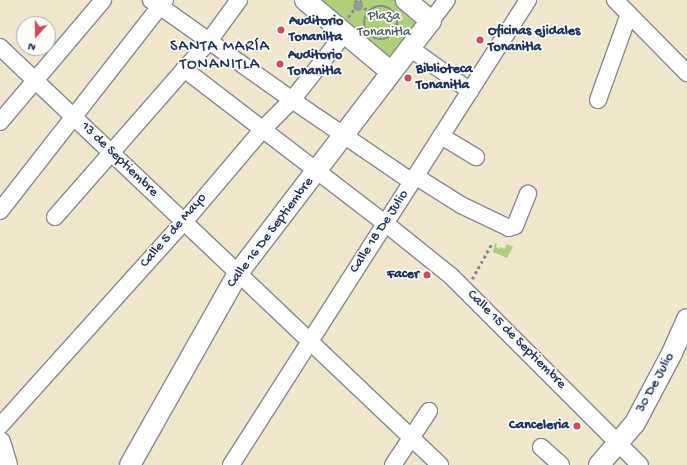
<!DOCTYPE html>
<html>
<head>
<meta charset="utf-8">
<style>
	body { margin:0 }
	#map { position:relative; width:687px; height:465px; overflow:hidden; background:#f0e6cb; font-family:"Gochi Hand",sans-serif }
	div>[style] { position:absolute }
	.green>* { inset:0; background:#aed079 }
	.path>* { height:2.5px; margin-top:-1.25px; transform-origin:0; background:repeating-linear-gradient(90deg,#868a94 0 3px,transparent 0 6px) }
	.path>.ring { margin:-1.25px; padding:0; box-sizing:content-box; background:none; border:2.5px solid #868a94; border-radius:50% }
	.roads { filter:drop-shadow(1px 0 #868a94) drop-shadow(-1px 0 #868a94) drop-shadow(0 1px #868a94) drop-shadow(0 -1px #868a94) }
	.minor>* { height:16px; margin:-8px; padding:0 8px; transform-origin:8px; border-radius:8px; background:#fff }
	.major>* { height:20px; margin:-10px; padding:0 10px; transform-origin:10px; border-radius:10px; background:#fff }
	.trees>* { width:10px; height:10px; margin:-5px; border-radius:50%; background:#939c93 }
	.dots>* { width:11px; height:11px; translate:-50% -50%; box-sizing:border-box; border:2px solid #fdfcf7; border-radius:50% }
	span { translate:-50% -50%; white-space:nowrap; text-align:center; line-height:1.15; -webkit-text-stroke:3.5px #fdfcf7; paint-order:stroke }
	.park-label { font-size:14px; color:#475f66 }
	.poi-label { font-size:14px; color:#1b2f5e; font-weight:700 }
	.left { translate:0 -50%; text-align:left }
	.right { translate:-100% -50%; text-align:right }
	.street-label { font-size:14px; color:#1b2f5e }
	.quarter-label { font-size:16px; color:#1b2f5e; letter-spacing:1px }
	.north { position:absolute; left:16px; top:16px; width:40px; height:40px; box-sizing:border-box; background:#fdfcf7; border:1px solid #a3aaba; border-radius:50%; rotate:201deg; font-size:11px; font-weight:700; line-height:16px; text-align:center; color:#1b2f5e }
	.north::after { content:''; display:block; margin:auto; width:14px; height:18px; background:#d1495b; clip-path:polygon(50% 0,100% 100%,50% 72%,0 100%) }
</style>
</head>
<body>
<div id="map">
	<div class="green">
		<i style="clip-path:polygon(316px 0,395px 0,420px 21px,386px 60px)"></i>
		<i style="clip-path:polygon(495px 243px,497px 244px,496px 247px,500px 249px,500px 247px,505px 249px,507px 244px,513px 247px,507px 258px,493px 252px)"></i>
	</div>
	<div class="path">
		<i style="left:355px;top:0;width:17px;rotate:40deg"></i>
		<i class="ring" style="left:364px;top:6px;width:31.5px;height:31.5px"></i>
		<i style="left:348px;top:17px;width:22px;rotate:-51deg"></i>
		<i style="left:472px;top:279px;width:41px;rotate:-60.9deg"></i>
	</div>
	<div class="roads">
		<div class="minor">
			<i style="left:151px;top:0;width:173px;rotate:35.3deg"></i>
			<i style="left:292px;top:100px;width:145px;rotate:34.3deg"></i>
			<i style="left:615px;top:0;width:103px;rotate:45.4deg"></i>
			<i style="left:431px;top:21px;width:26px;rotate:-53deg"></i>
			<i style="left:0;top:47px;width:607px;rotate:43.53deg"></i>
			<i style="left:410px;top:48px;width:74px;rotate:35.6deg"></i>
			<i style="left:184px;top:69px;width:253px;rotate:37.5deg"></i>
			<i style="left:385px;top:223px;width:85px;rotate:38.8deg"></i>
			<i style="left:451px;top:276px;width:267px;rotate:45deg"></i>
			<i style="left:598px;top:100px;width:91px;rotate:-70.2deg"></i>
			<i style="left:0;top:122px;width:160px;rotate:-49.8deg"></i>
			<i style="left:441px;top:136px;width:41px;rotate:31deg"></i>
			<i style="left:415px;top:176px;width:54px;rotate:32.2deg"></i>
			<i style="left:461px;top:205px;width:53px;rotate:25.6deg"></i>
			<i style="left:509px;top:228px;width:6px;rotate:-18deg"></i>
			<i style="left:515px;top:226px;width:35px;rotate:-68deg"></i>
			<i style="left:0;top:211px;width:268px;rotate:-52deg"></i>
			<i style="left:55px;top:217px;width:234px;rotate:-48.8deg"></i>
			<i style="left:209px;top:41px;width:51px;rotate:-53.8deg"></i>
			<i style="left:0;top:426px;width:275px;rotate:-48deg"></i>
			<i style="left:184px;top:222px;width:122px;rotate:-49.7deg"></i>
			<i style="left:263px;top:129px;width:41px;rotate:-45deg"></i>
			<i style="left:292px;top:100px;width:85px;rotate:-51.7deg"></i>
			<i style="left:541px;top:447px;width:27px;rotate:42deg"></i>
			<i style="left:231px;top:465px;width:552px;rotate:-57.43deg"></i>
			<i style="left:393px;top:465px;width:65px;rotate:-56.3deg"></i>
		</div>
		<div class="major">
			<i style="left:305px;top:0;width:112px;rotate:39.9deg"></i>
			<i style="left:0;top:442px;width:24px;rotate:73deg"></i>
			<i style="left:130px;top:465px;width:220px;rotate:-60.6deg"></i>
			<i style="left:238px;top:273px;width:317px;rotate:-52.6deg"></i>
			<i style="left:431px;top:21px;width:33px;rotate:-140deg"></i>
			<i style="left:599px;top:465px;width:55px;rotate:-49.4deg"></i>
			<i style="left:635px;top:423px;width:79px;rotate:-62.1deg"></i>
			<i style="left:672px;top:353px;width:37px;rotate:-66deg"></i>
		</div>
	</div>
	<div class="trees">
		<i style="left:358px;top:6px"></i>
	</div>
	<div class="dots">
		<i style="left:281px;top:30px;background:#d1495b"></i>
		<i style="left:480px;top:40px;background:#d1495b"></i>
		<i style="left:280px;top:64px;background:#d1495b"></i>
		<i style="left:408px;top:78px;background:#d1495b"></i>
		<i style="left:427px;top:275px;background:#d1495b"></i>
		<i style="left:577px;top:426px;background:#d1495b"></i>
	</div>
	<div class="park-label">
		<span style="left:384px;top:25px">Plaza<br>Tonanitla</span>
	</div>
	<div class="poi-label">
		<span class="left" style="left:289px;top:30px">Auditorio<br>Tonanilta</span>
		<span class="left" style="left:488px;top:40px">Oficinas ejidales<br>Tonanitla</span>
		<span class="left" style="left:288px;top:64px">Auditorio<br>Tonanitla</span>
		<span class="left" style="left:416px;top:78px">Biblioteca<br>Tonanitla</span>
		<span class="right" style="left:419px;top:275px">Facer</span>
		<span class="right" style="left:569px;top:426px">Canceleria</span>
	</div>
	<div class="street-label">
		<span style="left:119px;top:160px;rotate:44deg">13 de Septiembre</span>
		<span style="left:174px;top:231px;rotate:-49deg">Calle 5 de Mayo</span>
		<span style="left:380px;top:232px;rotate:-57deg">Calle 18 De Julio</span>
		<span style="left:271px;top:233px;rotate:-53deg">Calle 16 De Septiembre</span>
		<span style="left:516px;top:340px;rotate:45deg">Calle 15 de Septiembre</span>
		<span style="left:656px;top:383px;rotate:-62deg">30 De Julio</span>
	</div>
	<div class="quarter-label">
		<span style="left:220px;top:57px">SANTA MARÍA<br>TONANITLA</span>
	</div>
	<div class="north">N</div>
</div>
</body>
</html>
